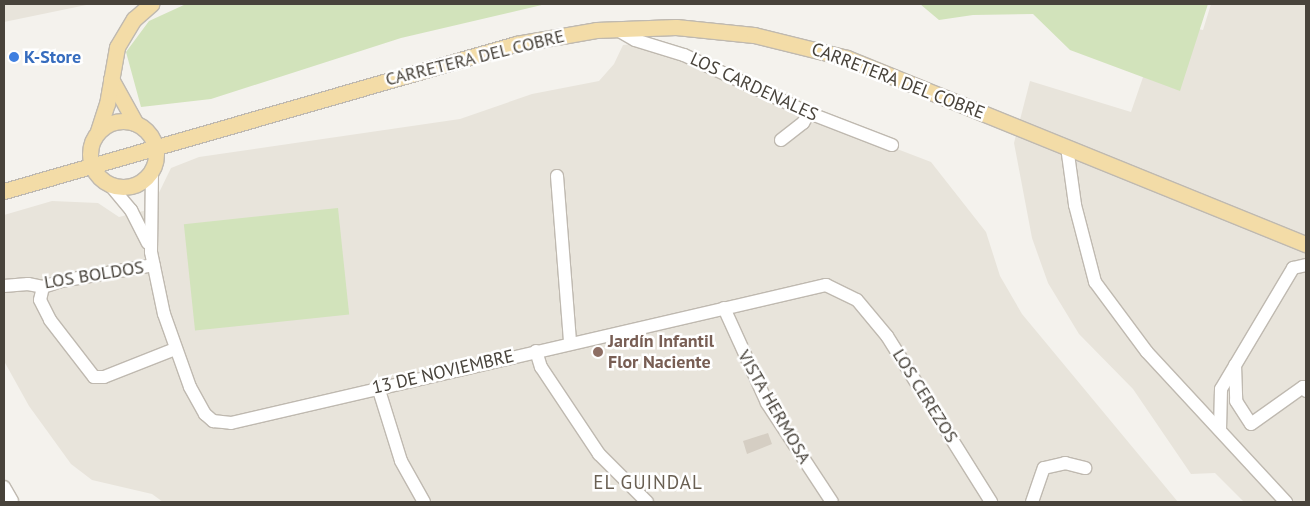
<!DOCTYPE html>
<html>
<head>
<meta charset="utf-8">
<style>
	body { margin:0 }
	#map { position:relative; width:1310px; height:506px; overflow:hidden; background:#f4f2ed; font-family:"PT Sans",sans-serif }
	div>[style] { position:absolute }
	.residential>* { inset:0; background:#e8e4db }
	.green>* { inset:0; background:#d2e3bb; transform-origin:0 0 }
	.building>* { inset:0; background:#d5cec3 }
	.roads { filter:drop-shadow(1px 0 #bfb9b0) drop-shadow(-1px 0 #bfb9b0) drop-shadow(0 1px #bfb9b0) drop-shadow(0 -1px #bfb9b0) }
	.minor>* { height:12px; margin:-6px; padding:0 6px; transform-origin:6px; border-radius:6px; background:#fff }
	.major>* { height:15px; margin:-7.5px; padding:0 7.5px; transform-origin:7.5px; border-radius:7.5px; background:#f3dca7 }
	.major>.ring { margin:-7.5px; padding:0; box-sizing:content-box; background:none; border:15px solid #f3dca7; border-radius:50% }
	.dots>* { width:14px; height:14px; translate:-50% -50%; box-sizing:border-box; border:2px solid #fff; border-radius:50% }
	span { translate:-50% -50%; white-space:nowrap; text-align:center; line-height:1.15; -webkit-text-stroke:5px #fff; paint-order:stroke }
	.shop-label { font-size:18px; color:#366cbe; font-weight:700 }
	.left { translate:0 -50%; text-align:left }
	.street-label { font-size:18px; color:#48433b }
	.education-label { font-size:18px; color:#785e54; font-weight:700 }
	.neighbourhood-label { font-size:19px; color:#6a6053; letter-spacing:1px }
	.frame { position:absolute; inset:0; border:5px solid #48433b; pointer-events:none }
</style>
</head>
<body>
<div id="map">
	<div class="residential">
		<i style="clip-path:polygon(4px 4px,91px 4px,4px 22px)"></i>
		<i style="clip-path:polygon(1211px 4px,1306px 4px,1306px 502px,1244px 502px,1215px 473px,1191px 474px,1133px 389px,1079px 334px,1048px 283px,1032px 238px,1014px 143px,1030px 81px,1131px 112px,1162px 22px,1203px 30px)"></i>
		<i style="clip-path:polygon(645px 43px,693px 52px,811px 116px,931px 162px,986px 232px,1000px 276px,1022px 314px,1178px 502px,163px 502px,152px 494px,92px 480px,71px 464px,29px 406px,4px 361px,4px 215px,52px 201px,98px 203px,119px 217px,151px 209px,171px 168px,199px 157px,460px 119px,532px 94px,599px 81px,614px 64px,623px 45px)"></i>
	</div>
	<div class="green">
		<i style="clip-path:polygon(186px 4px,546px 4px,401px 38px,211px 99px,141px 107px,126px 52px,149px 21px)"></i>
		<i style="clip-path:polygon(920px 4px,1208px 4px,1180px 91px,1070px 50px,1033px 14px,973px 15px,939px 20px)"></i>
		<i style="left:338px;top:208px;width:107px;height:155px;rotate:84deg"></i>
	</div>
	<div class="building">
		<i style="clip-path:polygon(768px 433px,772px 444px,747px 454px,743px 441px)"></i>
	</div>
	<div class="roads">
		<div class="minor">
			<i style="left:616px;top:29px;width:22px;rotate:30deg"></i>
			<i style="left:635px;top:40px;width:51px;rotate:17deg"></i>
			<i style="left:684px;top:55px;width:138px;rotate:24.9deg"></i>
			<i style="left:809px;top:113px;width:89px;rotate:21.1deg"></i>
			<i style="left:781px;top:140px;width:28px;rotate:-38deg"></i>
			<i style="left:803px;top:123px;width:12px;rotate:-59deg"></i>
			<i style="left:1067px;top:147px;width:59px;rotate:82.1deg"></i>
			<i style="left:1075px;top:205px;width:80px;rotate:75.4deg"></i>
			<i style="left:1095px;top:282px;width:87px;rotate:53.4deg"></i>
			<i style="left:1147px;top:352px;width:205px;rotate:47.2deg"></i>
			<i style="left:152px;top:169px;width:83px;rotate:90.7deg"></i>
			<i style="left:151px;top:252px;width:63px;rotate:78.2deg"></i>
			<i style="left:164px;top:314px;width:77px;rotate:70.4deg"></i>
			<i style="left:190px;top:387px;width:31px;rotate:61deg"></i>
			<i style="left:205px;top:414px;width:11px;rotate:41deg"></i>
			<i style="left:213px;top:421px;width:18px;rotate:6deg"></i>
			<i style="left:231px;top:423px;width:611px;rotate:-13.06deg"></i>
			<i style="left:826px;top:285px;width:34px;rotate:26deg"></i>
			<i style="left:857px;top:300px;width:47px;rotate:50.2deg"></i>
			<i style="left:887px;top:336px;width:196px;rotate:57.9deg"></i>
			<i style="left:557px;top:176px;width:168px;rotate:85.5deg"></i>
			<i style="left:110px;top:185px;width:33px;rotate:50deg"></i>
			<i style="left:131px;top:210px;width:37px;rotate:63deg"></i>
			<i style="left:4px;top:286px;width:24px;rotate:-5deg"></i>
			<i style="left:28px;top:284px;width:15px;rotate:11deg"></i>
			<i style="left:43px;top:287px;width:19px;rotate:-18deg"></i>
			<i style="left:61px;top:281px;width:94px;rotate:-9.8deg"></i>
			<i style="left:43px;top:287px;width:13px;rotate:103deg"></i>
			<i style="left:40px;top:300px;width:22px;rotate:63deg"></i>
			<i style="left:50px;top:320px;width:72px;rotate:52.3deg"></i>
			<i style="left:94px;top:377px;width:10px"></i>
			<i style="left:104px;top:377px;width:76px;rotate:-21.5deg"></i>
			<i style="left:724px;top:308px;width:104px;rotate:65.6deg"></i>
			<i style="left:767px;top:403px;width:118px;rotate:56.7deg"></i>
			<i style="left:536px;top:351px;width:17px;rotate:73deg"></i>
			<i style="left:541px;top:367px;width:105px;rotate:56.3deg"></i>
			<i style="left:599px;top:454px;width:68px;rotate:45deg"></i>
			<i style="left:1235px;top:365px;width:36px;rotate:88deg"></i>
			<i style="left:1236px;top:401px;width:27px;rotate:57deg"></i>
			<i style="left:1251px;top:424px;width:64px;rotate:-35.4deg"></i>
			<i style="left:1303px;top:387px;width:5px;rotate:53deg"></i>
			<i style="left:378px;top:387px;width:77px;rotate:72.7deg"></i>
			<i style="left:401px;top:461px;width:47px;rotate:60.7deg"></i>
			<i style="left:1220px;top:430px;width:41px;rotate:-88.6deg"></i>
			<i style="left:1221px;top:389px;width:141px;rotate:-59.2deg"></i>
			<i style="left:1293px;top:268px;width:13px;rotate:-13deg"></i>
			<i style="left:4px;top:487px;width:16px;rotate:60deg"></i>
			<i style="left:1032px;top:502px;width:36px;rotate:-71deg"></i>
			<i style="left:1044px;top:468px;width:22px;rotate:-13deg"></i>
			<i style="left:1065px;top:463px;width:21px;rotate:14deg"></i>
		</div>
		<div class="major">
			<i style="left:111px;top:79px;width:51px;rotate:60.9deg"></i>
			<i class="ring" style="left:90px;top:121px;width:51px;height:51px"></i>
			<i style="left:98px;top:131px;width:28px;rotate:-72deg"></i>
			<i style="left:107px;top:104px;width:58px;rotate:-80deg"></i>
			<i style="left:117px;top:47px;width:33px;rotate:-59deg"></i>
			<i style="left:134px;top:19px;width:23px;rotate:-41deg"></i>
			<i style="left:4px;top:191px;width:533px;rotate:-16.02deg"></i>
			<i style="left:516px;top:44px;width:81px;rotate:-9.9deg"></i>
			<i style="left:596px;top:30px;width:80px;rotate:-2.1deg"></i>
			<i style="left:676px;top:27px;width:78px;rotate:5.9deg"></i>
			<i style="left:754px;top:35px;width:96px;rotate:13.9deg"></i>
			<i style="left:847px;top:58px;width:495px;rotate:22.1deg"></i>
		</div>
	</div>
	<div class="dots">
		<i style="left:14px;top:57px;background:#3f7fe0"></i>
		<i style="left:598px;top:352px;background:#8d6e63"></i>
	</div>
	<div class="shop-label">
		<span class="left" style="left:24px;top:57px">K-Store</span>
	</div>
	<div class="street-label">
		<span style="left:475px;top:58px;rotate:-14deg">CARRETERA DEL COBRE</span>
		<span style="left:898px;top:81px;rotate:21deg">CARRETERA DEL COBRE</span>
		<span style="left:754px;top:87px;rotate:25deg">LOS CARDENALES</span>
		<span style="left:94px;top:275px;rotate:-9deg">LOS BOLDOS</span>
		<span style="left:443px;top:372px;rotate:-13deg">13 DE NOVIEMBRE</span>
		<span style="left:925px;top:396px;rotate:58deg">LOS CEREZOS</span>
		<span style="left:774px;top:407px;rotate:60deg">VISTA HERMOSA</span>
	</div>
	<div class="education-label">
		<span class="left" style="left:608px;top:352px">Jardín Infantil<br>Flor Naciente</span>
	</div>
	<div class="neighbourhood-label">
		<span style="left:648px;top:483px">EL GUINDAL</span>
	</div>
	<div class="frame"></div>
</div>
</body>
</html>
